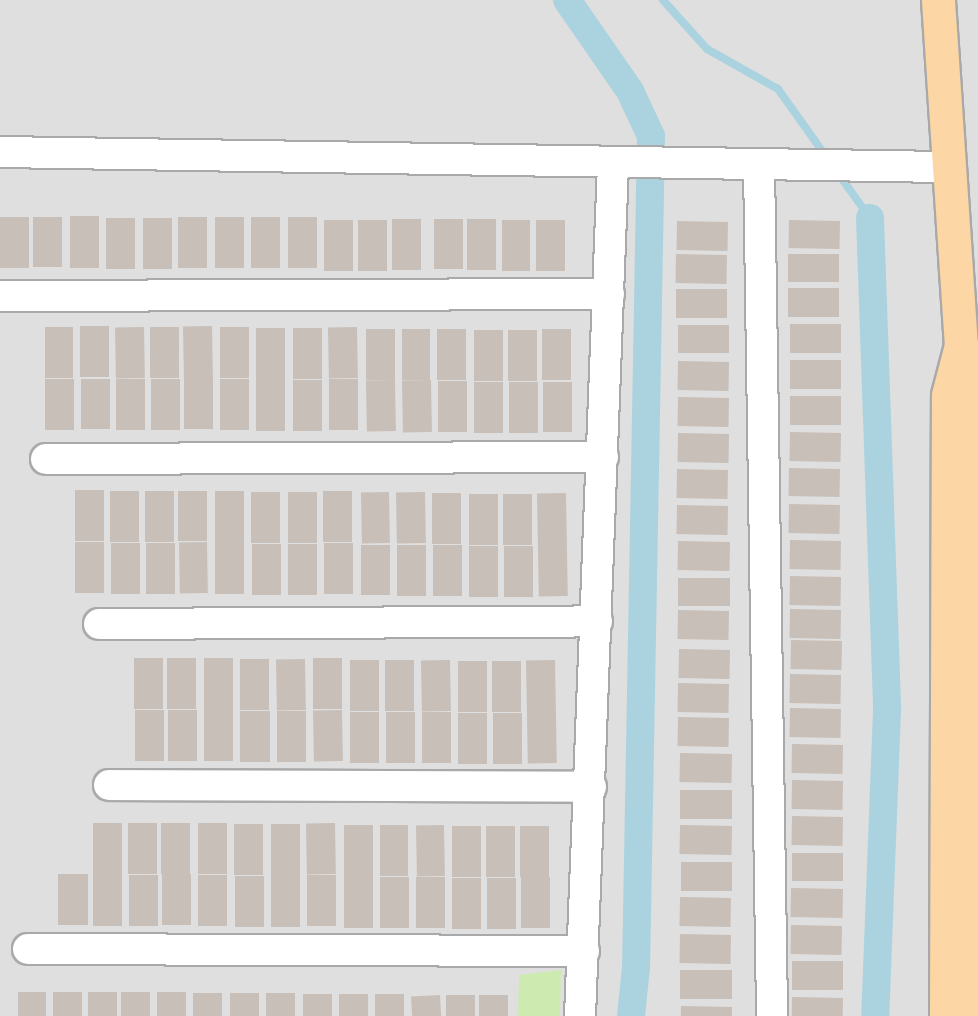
<!DOCTYPE html>
<html>
<head>
<meta charset="utf-8">
<style>
	body { margin:0 }
	#map { position:relative; width:978px; height:1016px; overflow:hidden; background:#f2efe9; font-family:Ubuntu,sans-serif }
	div>[style] { position:absolute }
	.residential>* { inset:0; background:#e0dfdf; transform-origin:0 0 }
	.grass>* { inset:0; background:#cdebb0 }
	.stream>* { height:8px; margin:-4px; padding:0 4px; transform-origin:4px; border-radius:4px; background:#aad3df }
	.canal>* { height:28px; margin:-14px; padding:0 14px; transform-origin:14px; border-radius:14px; background:#aad3df }
	.building>* { inset:0; background:#c7bfb8; transform-origin:0 0 }
	.roads { filter:drop-shadow(2px 0 #a9a9a9) drop-shadow(-2px 0 #a9a9a9) drop-shadow(0 2px #a9a9a9) drop-shadow(0 -2px #a9a9a9) }
	.minor>* { height:30px; margin:-15px; padding:0 15px; transform-origin:15px; border-radius:15px; background:#fff }
	.major>* { height:33px; margin:-16.5px; padding:0 16.5px; transform-origin:16.5px; border-radius:16.5px; background:#fcd6a4 }
	span { translate:-50% -50%; white-space:nowrap; text-align:center; line-height:1.15; -webkit-text-stroke:6px #fff; paint-order:stroke }
</style>
</head>
<body>
<div id="map">
	<div class="residential">
		<i style="left:0;top:0;width:978px;height:1016px"></i>
	</div>
	<div class="grass">
		<i style="clip-path:polygon(561px 970px,560px 1016px,518px 1016px,519px 975px)"></i>
	</div>
	<div class="stream">
		<i style="left:663px;top:0;width:66px;rotate:48.1deg"></i>
		<i style="left:707px;top:49px;width:81px;rotate:29.4deg"></i>
		<i style="left:778px;top:89px;width:86px;rotate:54.5deg"></i>
		<i style="left:837px;top:172px;width:57px;rotate:54.3deg"></i>
	</div>
	<div class="canal">
		<i style="left:567px;top:0;width:111px;rotate:55.3deg"></i>
		<i style="left:630px;top:91px;width:50px;rotate:65deg"></i>
		<i style="left:651px;top:136px;width:831px;rotate:91.03deg"></i>
		<i style="left:636px;top:967px;width:49px;rotate:95.8deg"></i>
		<i style="left:870px;top:218px;width:492px;rotate:88deg"></i>
		<i style="left:887px;top:710px;width:306px;rotate:92.2deg"></i>
	</div>
	<div class="building">
		<i style="left:99px;top:216px;width:52px;height:29px;rotate:90deg"></i>
		<i style="left:0;top:217px;width:29px;height:51px"></i>
		<i style="left:33px;top:217px;width:29px;height:50px"></i>
		<i style="left:178px;top:217px;width:29px;height:51px"></i>
		<i style="left:244px;top:217px;width:51px;height:29px;rotate:90deg"></i>
		<i style="left:280px;top:217px;width:51px;height:29px;rotate:90deg"></i>
		<i style="left:317px;top:217px;width:51px;height:29px;rotate:90deg"></i>
		<i style="left:106px;top:218px;width:29px;height:51px"></i>
		<i style="left:143px;top:218px;width:29px;height:51px"></i>
		<i style="left:421px;top:219px;width:51px;height:29px;rotate:90deg"></i>
		<i style="left:434px;top:219px;width:29px;height:50px"></i>
		<i style="left:467px;top:219px;width:29px;height:51px"></i>
		<i style="left:324px;top:220px;width:29px;height:51px"></i>
		<i style="left:358px;top:220px;width:29px;height:51px"></i>
		<i style="left:502px;top:220px;width:28px;height:51px"></i>
		<i style="left:536px;top:220px;width:29px;height:51px"></i>
		<i style="left:789px;top:220px;width:51px;height:28px;rotate:1deg"></i>
		<i style="left:677px;top:221px;width:51px;height:29px;rotate:1deg"></i>
		<i style="left:676px;top:254px;width:51px;height:29px;rotate:1deg"></i>
		<i style="left:788px;top:254px;width:51px;height:28px"></i>
		<i style="left:788px;top:288px;width:51px;height:29px"></i>
		<i style="left:676px;top:289px;width:51px;height:29px"></i>
		<i style="left:790px;top:324px;width:51px;height:29px"></i>
		<i style="left:678px;top:325px;width:51px;height:28px"></i>
		<i style="left:109px;top:326px;width:51px;height:29px;rotate:90deg"></i>
		<i style="left:212px;top:326px;width:52px;height:29px;rotate:89deg"></i>
		<i style="left:45px;top:327px;width:28px;height:51px"></i>
		<i style="left:144px;top:327px;width:51px;height:29px;rotate:89deg"></i>
		<i style="left:150px;top:327px;width:29px;height:51px"></i>
		<i style="left:220px;top:327px;width:29px;height:51px"></i>
		<i style="left:357px;top:327px;width:51px;height:29px;rotate:89deg"></i>
		<i style="left:256px;top:328px;width:29px;height:103px"></i>
		<i style="left:293px;top:328px;width:29px;height:51px"></i>
		<i style="left:366px;top:329px;width:29px;height:51px"></i>
		<i style="left:402px;top:329px;width:28px;height:51px"></i>
		<i style="left:437px;top:329px;width:29px;height:51px"></i>
		<i style="left:571px;top:329px;width:51px;height:29px;rotate:90deg"></i>
		<i style="left:474px;top:330px;width:29px;height:51px"></i>
		<i style="left:508px;top:330px;width:29px;height:51px"></i>
		<i style="left:790px;top:360px;width:51px;height:29px"></i>
		<i style="left:678px;top:361px;width:51px;height:29px;rotate:1deg"></i>
		<i style="left:213px;top:378px;width:51px;height:29px;rotate:90deg"></i>
		<i style="left:45px;top:379px;width:29px;height:51px"></i>
		<i style="left:81px;top:379px;width:29px;height:50px"></i>
		<i style="left:116px;top:379px;width:29px;height:51px"></i>
		<i style="left:151px;top:379px;width:29px;height:51px"></i>
		<i style="left:220px;top:379px;width:29px;height:51px"></i>
		<i style="left:329px;top:379px;width:29px;height:51px"></i>
		<i style="left:293px;top:380px;width:29px;height:51px"></i>
		<i style="left:395px;top:380px;width:51px;height:29px;rotate:89deg"></i>
		<i style="left:431px;top:380px;width:52px;height:29px;rotate:89deg"></i>
		<i style="left:438px;top:381px;width:29px;height:51px"></i>
		<i style="left:474px;top:382px;width:29px;height:51px"></i>
		<i style="left:509px;top:382px;width:29px;height:51px"></i>
		<i style="left:543px;top:382px;width:29px;height:50px"></i>
		<i style="left:790px;top:396px;width:51px;height:29px"></i>
		<i style="left:678px;top:397px;width:51px;height:29px;rotate:1deg"></i>
		<i style="left:790px;top:432px;width:51px;height:29px;rotate:1deg"></i>
		<i style="left:678px;top:433px;width:51px;height:29px;rotate:1deg"></i>
		<i style="left:789px;top:468px;width:51px;height:28px;rotate:1deg"></i>
		<i style="left:677px;top:469px;width:51px;height:29px;rotate:1deg"></i>
		<i style="left:104px;top:490px;width:51px;height:29px;rotate:90deg"></i>
		<i style="left:110px;top:491px;width:29px;height:51px"></i>
		<i style="left:145px;top:491px;width:29px;height:51px"></i>
		<i style="left:178px;top:491px;width:29px;height:50px"></i>
		<i style="left:215px;top:491px;width:29px;height:103px"></i>
		<i style="left:323px;top:491px;width:29px;height:51px"></i>
		<i style="left:251px;top:492px;width:29px;height:51px"></i>
		<i style="left:288px;top:492px;width:29px;height:51px"></i>
		<i style="left:389px;top:492px;width:51px;height:28px;rotate:89deg"></i>
		<i style="left:425px;top:492px;width:51px;height:29px;rotate:89deg"></i>
		<i style="left:432px;top:493px;width:29px;height:51px"></i>
		<i style="left:566px;top:493px;width:103px;height:29px;rotate:89deg"></i>
		<i style="left:469px;top:494px;width:29px;height:51px"></i>
		<i style="left:503px;top:494px;width:29px;height:51px"></i>
		<i style="left:789px;top:504px;width:51px;height:29px;rotate:1deg"></i>
		<i style="left:677px;top:505px;width:51px;height:29px;rotate:1deg"></i>
		<i style="left:790px;top:540px;width:51px;height:29px;rotate:1deg"></i>
		<i style="left:678px;top:541px;width:52px;height:29px;rotate:1deg"></i>
		<i style="left:75px;top:542px;width:29px;height:51px"></i>
		<i style="left:207px;top:542px;width:51px;height:28px;rotate:89deg"></i>
		<i style="left:111px;top:543px;width:29px;height:51px"></i>
		<i style="left:146px;top:543px;width:29px;height:51px"></i>
		<i style="left:324px;top:543px;width:29px;height:51px"></i>
		<i style="left:252px;top:544px;width:29px;height:51px"></i>
		<i style="left:288px;top:544px;width:29px;height:51px"></i>
		<i style="left:361px;top:545px;width:29px;height:50px"></i>
		<i style="left:397px;top:545px;width:29px;height:51px"></i>
		<i style="left:433px;top:545px;width:29px;height:51px"></i>
		<i style="left:469px;top:546px;width:29px;height:51px"></i>
		<i style="left:504px;top:546px;width:29px;height:51px"></i>
		<i style="left:790px;top:576px;width:51px;height:29px;rotate:1deg"></i>
		<i style="left:678px;top:578px;width:52px;height:28px"></i>
		<i style="left:790px;top:609px;width:51px;height:29px;rotate:1deg"></i>
		<i style="left:678px;top:610px;width:51px;height:29px;rotate:1deg"></i>
		<i style="left:791px;top:640px;width:51px;height:29px;rotate:1deg"></i>
		<i style="left:679px;top:649px;width:51px;height:29px;rotate:1deg"></i>
		<i style="left:134px;top:658px;width:29px;height:51px"></i>
		<i style="left:167px;top:658px;width:29px;height:51px"></i>
		<i style="left:204px;top:658px;width:29px;height:103px"></i>
		<i style="left:342px;top:658px;width:51px;height:29px;rotate:90deg"></i>
		<i style="left:240px;top:659px;width:29px;height:51px"></i>
		<i style="left:305px;top:659px;width:51px;height:29px;rotate:89deg"></i>
		<i style="left:350px;top:660px;width:29px;height:51px"></i>
		<i style="left:385px;top:660px;width:29px;height:51px"></i>
		<i style="left:450px;top:660px;width:51px;height:29px;rotate:89deg"></i>
		<i style="left:555px;top:660px;width:103px;height:29px;rotate:89deg"></i>
		<i style="left:487px;top:661px;width:51px;height:29px;rotate:90deg"></i>
		<i style="left:492px;top:661px;width:29px;height:51px"></i>
		<i style="left:790px;top:674px;width:51px;height:29px;rotate:1deg"></i>
		<i style="left:678px;top:683px;width:51px;height:29px;rotate:1deg"></i>
		<i style="left:790px;top:708px;width:51px;height:29px;rotate:1deg"></i>
		<i style="left:135px;top:710px;width:29px;height:51px"></i>
		<i style="left:168px;top:710px;width:29px;height:51px"></i>
		<i style="left:342px;top:710px;width:51px;height:29px;rotate:89deg"></i>
		<i style="left:240px;top:711px;width:30px;height:51px"></i>
		<i style="left:277px;top:711px;width:29px;height:51px"></i>
		<i style="left:350px;top:712px;width:29px;height:51px"></i>
		<i style="left:386px;top:712px;width:29px;height:51px"></i>
		<i style="left:422px;top:712px;width:29px;height:51px"></i>
		<i style="left:458px;top:713px;width:29px;height:51px"></i>
		<i style="left:522px;top:713px;width:51px;height:29px;rotate:90deg"></i>
		<i style="left:678px;top:717px;width:51px;height:29px;rotate:1deg"></i>
		<i style="left:792px;top:744px;width:51px;height:29px;rotate:1deg"></i>
		<i style="left:680px;top:753px;width:52px;height:29px;rotate:1deg"></i>
		<i style="left:792px;top:780px;width:51px;height:29px;rotate:1deg"></i>
		<i style="left:680px;top:790px;width:52px;height:29px"></i>
		<i style="left:792px;top:816px;width:51px;height:29px;rotate:1deg"></i>
		<i style="left:93px;top:823px;width:29px;height:103px"></i>
		<i style="left:128px;top:823px;width:29px;height:51px"></i>
		<i style="left:161px;top:823px;width:29px;height:51px"></i>
		<i style="left:198px;top:823px;width:29px;height:51px"></i>
		<i style="left:335px;top:823px;width:51px;height:29px;rotate:89deg"></i>
		<i style="left:234px;top:824px;width:29px;height:51px"></i>
		<i style="left:271px;top:824px;width:29px;height:103px"></i>
		<i style="left:344px;top:825px;width:29px;height:103px"></i>
		<i style="left:380px;top:825px;width:28px;height:51px"></i>
		<i style="left:444px;top:825px;width:51px;height:28px;rotate:89deg"></i>
		<i style="left:680px;top:825px;width:52px;height:29px;rotate:1deg"></i>
		<i style="left:452px;top:826px;width:29px;height:51px"></i>
		<i style="left:486px;top:826px;width:29px;height:51px"></i>
		<i style="left:520px;top:826px;width:29px;height:51px"></i>
		<i style="left:792px;top:853px;width:51px;height:28px"></i>
		<i style="left:681px;top:862px;width:51px;height:29px"></i>
		<i style="left:88px;top:874px;width:51px;height:30px;rotate:90deg"></i>
		<i style="left:191px;top:874px;width:51px;height:29px;rotate:90deg"></i>
		<i style="left:129px;top:875px;width:29px;height:51px"></i>
		<i style="left:198px;top:875px;width:29px;height:51px"></i>
		<i style="left:336px;top:875px;width:51px;height:29px;rotate:90deg"></i>
		<i style="left:235px;top:876px;width:29px;height:51px"></i>
		<i style="left:380px;top:877px;width:29px;height:51px"></i>
		<i style="left:416px;top:877px;width:29px;height:51px"></i>
		<i style="left:550px;top:877px;width:51px;height:29px;rotate:90deg"></i>
		<i style="left:452px;top:878px;width:29px;height:51px"></i>
		<i style="left:487px;top:878px;width:29px;height:51px"></i>
		<i style="left:791px;top:888px;width:52px;height:29px;rotate:1deg"></i>
		<i style="left:680px;top:897px;width:51px;height:29px;rotate:1deg"></i>
		<i style="left:791px;top:925px;width:51px;height:29px;rotate:1deg"></i>
		<i style="left:680px;top:934px;width:51px;height:29px;rotate:1deg"></i>
		<i style="left:792px;top:961px;width:51px;height:29px"></i>
		<i style="left:680px;top:970px;width:52px;height:29px"></i>
		<i style="left:18px;top:992px;width:28px;height:24px"></i>
		<i style="left:82px;top:992px;width:24px;height:29px;rotate:90deg"></i>
		<i style="left:88px;top:992px;width:29px;height:24px"></i>
		<i style="left:121px;top:992px;width:29px;height:24px"></i>
		<i style="left:157px;top:992px;width:29px;height:24px"></i>
		<i style="left:193px;top:993px;width:29px;height:23px"></i>
		<i style="left:259px;top:993px;width:23px;height:29px;rotate:90deg"></i>
		<i style="left:266px;top:993px;width:29px;height:23px"></i>
		<i style="left:303px;top:994px;width:29px;height:22px"></i>
		<i style="left:368px;top:994px;width:22px;height:29px;rotate:90deg"></i>
		<i style="left:404px;top:994px;width:22px;height:29px;rotate:90deg"></i>
		<i style="left:440px;top:995px;width:21px;height:29px;rotate:87deg"></i>
		<i style="left:475px;top:995px;width:21px;height:29px;rotate:90deg"></i>
		<i style="left:479px;top:995px;width:29px;height:21px"></i>
		<i style="left:792px;top:997px;width:51px;height:19px;rotate:1deg"></i>
		<i style="left:681px;top:1006px;width:51px;height:10px;rotate:1deg"></i>
	</div>
	<div class="roads">
		<div class="minor">
			<i style="left:0;top:152px;width:948px;rotate:0.91deg"></i>
			<i style="left:759px;top:165px;width:851px;rotate:89.12deg"></i>
			<i style="left:0;top:296px;width:609px;rotate:-0.19deg"></i>
			<i style="left:46px;top:459px;width:557px;rotate:-0.21deg"></i>
			<i style="left:99px;top:624px;width:498px;rotate:-0.3deg"></i>
			<i style="left:109px;top:785px;width:482px;rotate:0.2deg"></i>
			<i style="left:28px;top:949px;width:556px;rotate:0.21deg"></i>
			<i style="left:580px;top:1016px;width:853px;rotate:-87.78deg"></i>
		</div>
		<div class="major">
			<i style="left:938px;top:0;width:346px;rotate:86.2deg"></i>
			<i style="left:961px;top:345px;width:48px;rotate:73.1deg"></i>
			<i style="left:975px;top:391px;width:625px;rotate:89.82deg"></i>
			<i style="left:946px;top:1016px;width:621px;rotate:-89.82deg"></i>
			<i style="left:948px;top:395px;width:52px;rotate:-75.4deg"></i>
		</div>
	</div>
</div>
</body>
</html>
